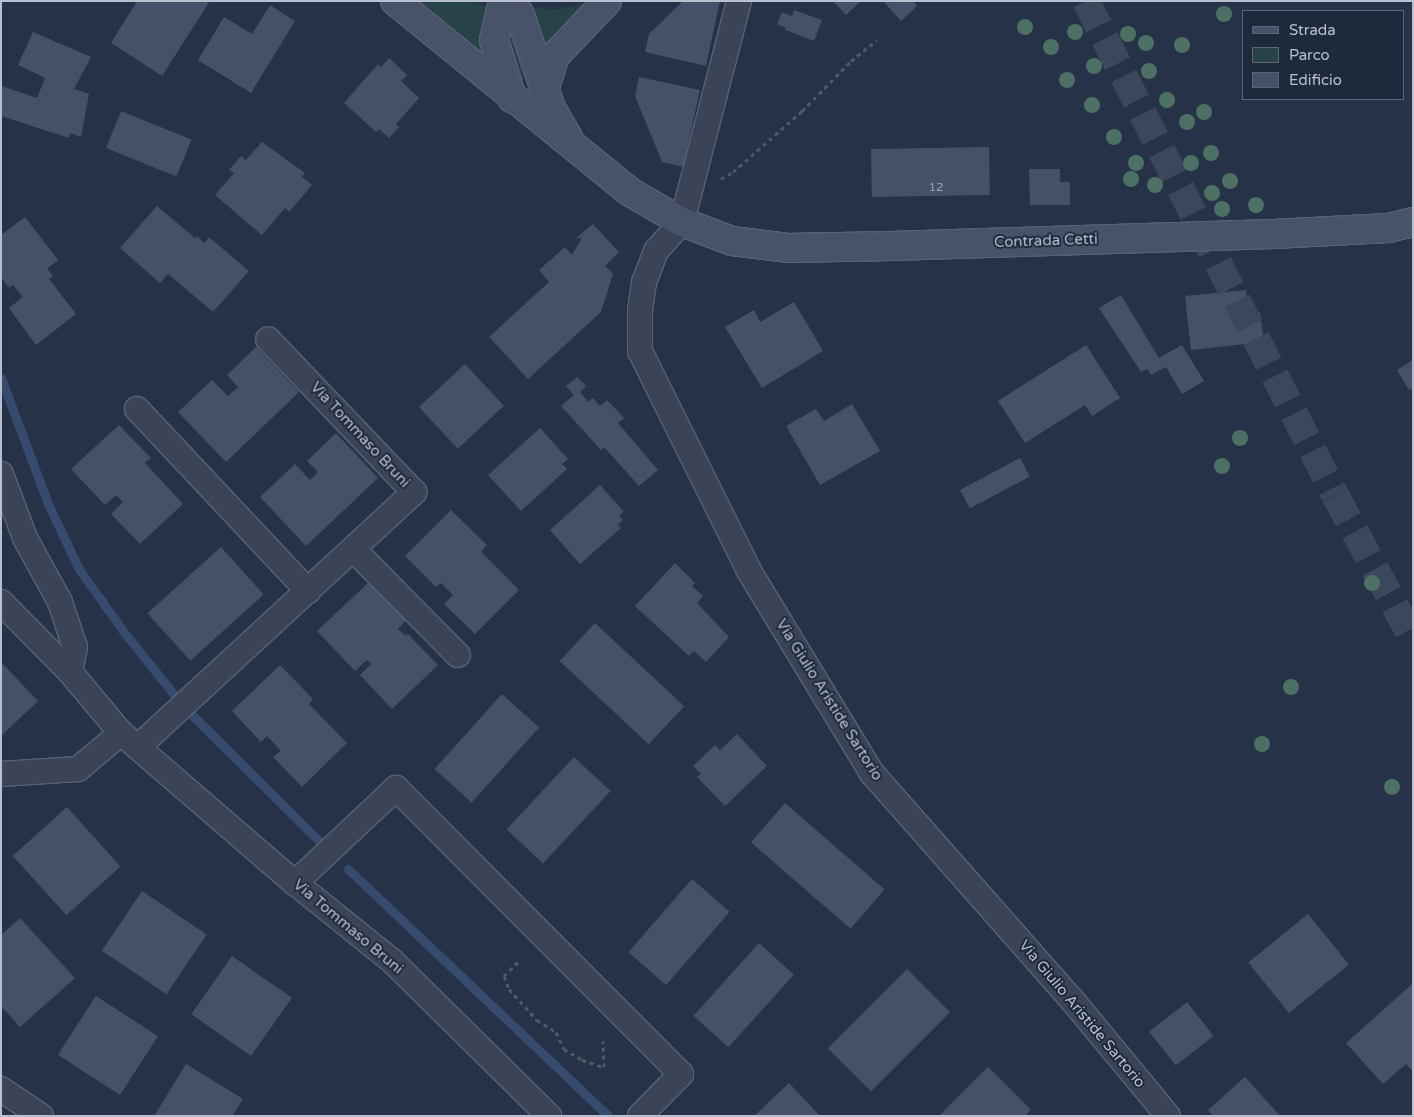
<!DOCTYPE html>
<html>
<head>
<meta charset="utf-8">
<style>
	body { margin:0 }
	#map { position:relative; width:1414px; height:1117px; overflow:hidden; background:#253247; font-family:"Varela Round",sans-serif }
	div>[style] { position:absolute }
	.green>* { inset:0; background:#274248 }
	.stream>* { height:9px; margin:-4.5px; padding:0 4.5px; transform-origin:4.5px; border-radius:4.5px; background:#374b6f }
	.building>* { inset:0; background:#445169; transform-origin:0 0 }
	.trunk-tunnel>* { height:28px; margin-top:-14px; transform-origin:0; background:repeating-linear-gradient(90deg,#3b475b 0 28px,transparent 0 42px) }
	.path>* { height:3px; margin-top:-1.5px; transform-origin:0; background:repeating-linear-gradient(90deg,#465f63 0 4px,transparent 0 8px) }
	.roads { filter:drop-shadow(1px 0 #596273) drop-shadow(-1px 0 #596273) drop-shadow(0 1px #596273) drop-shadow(0 -1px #596273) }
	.minor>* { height:24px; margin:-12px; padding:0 12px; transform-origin:12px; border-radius:12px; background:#3a4456 }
	.secondary>* { height:28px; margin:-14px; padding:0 14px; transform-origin:14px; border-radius:14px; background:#485269 }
	.trees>* { width:16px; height:16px; margin:-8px; border-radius:50%; background:#4d7064 }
	span { translate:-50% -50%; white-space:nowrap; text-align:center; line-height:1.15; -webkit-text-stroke:4px #1e293c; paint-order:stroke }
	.number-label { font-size:12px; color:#9ba4b6 }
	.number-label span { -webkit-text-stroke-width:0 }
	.street-label { font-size:15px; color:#b8c0cf }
	.frame { position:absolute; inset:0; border:2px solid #b8c0cf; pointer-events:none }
	.legend { position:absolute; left:1242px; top:10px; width:162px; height:90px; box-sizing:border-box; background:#1e293c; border:1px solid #5c6577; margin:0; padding:6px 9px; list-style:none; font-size:15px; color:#b8c0cf }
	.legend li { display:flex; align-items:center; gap:10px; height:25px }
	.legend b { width:25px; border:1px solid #5c6577 }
</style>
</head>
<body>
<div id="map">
	<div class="green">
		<i style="clip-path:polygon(408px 1px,472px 1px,488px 7px,481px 34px,489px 72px)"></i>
		<i style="clip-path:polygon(593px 1px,544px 56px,530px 8px,562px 9px)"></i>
		<i style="clip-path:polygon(504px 14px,525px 58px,523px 88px,511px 69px)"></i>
	</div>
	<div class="stream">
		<i style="left:1px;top:378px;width:134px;rotate:69.5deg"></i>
		<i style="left:48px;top:504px;width:72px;rotate:64.5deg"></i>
		<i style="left:79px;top:569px;width:76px;rotate:54.6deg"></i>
		<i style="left:123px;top:631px;width:97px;rotate:51.2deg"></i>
		<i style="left:184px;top:707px;width:197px;rotate:44.8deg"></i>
		<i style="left:348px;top:869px;width:359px;rotate:43.5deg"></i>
	</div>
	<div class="building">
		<i style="clip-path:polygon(137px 1px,210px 1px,162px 76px,111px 43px)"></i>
		<i style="clip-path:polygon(683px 1px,720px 1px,706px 66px,645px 52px,649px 34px)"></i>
		<i style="clip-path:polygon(833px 1px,861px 1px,846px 15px)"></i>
		<i style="clip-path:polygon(883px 1px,913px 1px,917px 6px,901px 21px)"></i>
		<i style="clip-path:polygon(270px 5px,295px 21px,251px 93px,198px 60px,224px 17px,252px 34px)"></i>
		<i style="clip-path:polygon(794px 10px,822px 20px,814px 41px,785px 30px,786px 28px,777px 24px,782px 12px,792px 16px)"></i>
		<i style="clip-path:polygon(33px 32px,91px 57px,74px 89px,89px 94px,81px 137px,70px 133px,69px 138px,1px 116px,1px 86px,37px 98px,45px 78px,18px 65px)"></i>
		<i style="clip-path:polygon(389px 58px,407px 75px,401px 81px,419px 98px,396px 124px,399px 127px,389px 138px,379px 129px,376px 132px,344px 103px,378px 64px,381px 67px)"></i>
		<i style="clip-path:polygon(639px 77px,700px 90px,683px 167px,662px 162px,635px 96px)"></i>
		<i style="left:121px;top:111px;width:76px;height:40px;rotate:22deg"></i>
		<i style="clip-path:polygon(262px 142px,305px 173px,302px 177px,312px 185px,289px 212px,285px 208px,262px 235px,215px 195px,234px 173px,229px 170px,241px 156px,246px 160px)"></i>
		<i style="left:989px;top:147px;width:48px;height:118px;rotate:89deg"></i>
		<i style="clip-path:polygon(1029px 169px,1060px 169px,1060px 182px,1070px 182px,1070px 205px,1030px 205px)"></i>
		<i style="clip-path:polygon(157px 206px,195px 238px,197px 236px,204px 243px,209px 237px,249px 271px,213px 312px,168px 274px,160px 283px,120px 248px)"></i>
		<i style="clip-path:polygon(25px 217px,58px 260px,47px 269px,53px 276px,49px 279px,76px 314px,36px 345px,9px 308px,23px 297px,13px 285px,9px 288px,1px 277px,1px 235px)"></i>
		<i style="clip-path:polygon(593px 224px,619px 252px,605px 266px,613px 274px,601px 312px,528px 379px,489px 337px,549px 282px,539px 270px,565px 247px,572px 255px,582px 238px,575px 239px)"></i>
		<i style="clip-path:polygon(1246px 290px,1248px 313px,1260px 312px,1264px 342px,1191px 350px,1185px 296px)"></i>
		<i style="clip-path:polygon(1121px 295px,1159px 358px,1182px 345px,1204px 381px,1182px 394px,1166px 367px,1151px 375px,1147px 369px,1141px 372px,1099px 308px)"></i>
		<i style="clip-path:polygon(794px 302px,823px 351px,762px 388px,725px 327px,754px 310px,760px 322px)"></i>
		<i style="clip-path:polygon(1086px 345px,1120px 398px,1092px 416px,1085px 405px,1025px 443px,998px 401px)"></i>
		<i style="clip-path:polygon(256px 347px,299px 392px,226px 462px,178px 412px,212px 380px,228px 396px,238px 387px,227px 375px)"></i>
		<i style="clip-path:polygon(1413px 360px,1413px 388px,1409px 390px,1397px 370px)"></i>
		<i style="left:465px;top:364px;width:57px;height:63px;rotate:47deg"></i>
		<i style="clip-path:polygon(577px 377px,586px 386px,580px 392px,588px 402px,593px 398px,600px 406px,607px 400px,624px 418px,618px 423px,658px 470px,639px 486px,604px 447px,601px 450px,561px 406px,574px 395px,566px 386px)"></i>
		<i style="clip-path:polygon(852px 404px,880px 451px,820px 485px,786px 426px,816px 409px,824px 421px)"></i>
		<i style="clip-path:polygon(119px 425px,151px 458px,145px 463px,183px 504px,140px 544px,111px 514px,123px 502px,116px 495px,105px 505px,71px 469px)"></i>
		<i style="clip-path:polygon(540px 428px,568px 459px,562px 464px,567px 469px,521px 511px,488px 475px)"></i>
		<i style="clip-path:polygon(336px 433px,378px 478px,306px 546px,260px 497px,295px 464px,310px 480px,318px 472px,307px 461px)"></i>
		<i style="left:1020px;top:458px;width:21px;height:68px;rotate:62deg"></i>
		<i style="clip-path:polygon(600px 485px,624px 512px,619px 516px,623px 520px,618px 525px,621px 528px,580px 564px,550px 530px)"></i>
		<i style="clip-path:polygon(451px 510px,487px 545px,481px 552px,519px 590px,475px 634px,444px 604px,453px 595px,441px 583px,436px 587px,405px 556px)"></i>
		<i style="left:221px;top:547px;width:64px;height:99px;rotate:48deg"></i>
		<i style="clip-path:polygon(675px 563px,695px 583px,692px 586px,703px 596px,697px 603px,729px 637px,706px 662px,694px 651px,689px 656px,635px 606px)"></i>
		<i style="clip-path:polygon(369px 582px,406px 620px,398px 629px,406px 636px,408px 634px,438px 665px,392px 709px,360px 675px,371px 664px,367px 660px,355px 671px,317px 631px)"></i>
		<i style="left:595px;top:623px;width:122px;height:52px;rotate:43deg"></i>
		<i style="clip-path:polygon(1px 662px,38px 701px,1px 736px)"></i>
		<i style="clip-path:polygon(280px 665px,313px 699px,309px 704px,347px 743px,302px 787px,273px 757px,281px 751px,267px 736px,261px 742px,232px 711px)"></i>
		<i style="left:502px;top:694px;width:50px;height:101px;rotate:42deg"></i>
		<i style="clip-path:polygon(737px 734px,767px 766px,725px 806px,697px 777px,701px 774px,693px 766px,715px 745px,720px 750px)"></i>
		<i style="left:574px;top:757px;width:50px;height:99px;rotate:43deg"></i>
		<i style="left:785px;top:803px;width:132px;height:52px;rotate:41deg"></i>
		<i style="left:67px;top:807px;width:80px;height:73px;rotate:48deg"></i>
		<i style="left:692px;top:879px;width:50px;height:97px;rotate:41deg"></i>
		<i style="left:142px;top:891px;width:78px;height:72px;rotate:34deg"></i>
		<i style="left:1308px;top:914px;width:65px;height:77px;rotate:51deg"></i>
		<i style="clip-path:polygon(20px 918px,75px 978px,20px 1027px,1px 1006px,1px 935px)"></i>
		<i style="left:759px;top:943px;width:47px;height:98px;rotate:42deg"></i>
		<i style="left:232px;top:956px;width:73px;height:71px;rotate:35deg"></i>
		<i style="left:907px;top:969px;width:61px;height:112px;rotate:45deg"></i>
		<i style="clip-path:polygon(1412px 984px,1413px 1072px,1406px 1064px,1383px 1084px,1346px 1043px)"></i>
		<i style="left:96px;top:996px;width:74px;height:70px;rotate:33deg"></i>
		<i style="left:1187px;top:1002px;width:43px;height:48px;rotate:52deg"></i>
		<i style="clip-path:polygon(186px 1064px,243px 1099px,232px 1116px,154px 1116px)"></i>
		<i style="clip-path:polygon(988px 1067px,1031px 1110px,1025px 1116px,939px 1116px)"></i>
		<i style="clip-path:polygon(1245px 1077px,1280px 1116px,1213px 1116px,1208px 1110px)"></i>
		<i style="clip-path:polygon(789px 1083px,820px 1116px,754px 1116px)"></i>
	</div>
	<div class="trunk-tunnel">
		<i style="left:1086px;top:1px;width:553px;rotate:63.25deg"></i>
		<i style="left:1335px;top:495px;width:164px;rotate:61.6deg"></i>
	</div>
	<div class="path">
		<i style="left:721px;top:179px;width:14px;rotate:-30deg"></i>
		<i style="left:733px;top:172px;width:92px;rotate:-41.5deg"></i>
		<i style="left:802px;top:111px;width:70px;rotate:-45.6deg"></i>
		<i style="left:851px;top:61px;width:33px;rotate:-39deg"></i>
		<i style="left:518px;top:962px;width:20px;rotate:135deg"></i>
		<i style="left:504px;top:976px;width:14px;rotate:69deg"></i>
		<i style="left:509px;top:989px;width:42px;rotate:47.9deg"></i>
		<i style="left:537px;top:1020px;width:22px;rotate:32deg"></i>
		<i style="left:556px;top:1032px;width:19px;rotate:65deg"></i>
		<i style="left:564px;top:1049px;width:21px;rotate:31deg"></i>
		<i style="left:582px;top:1060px;width:23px;rotate:18deg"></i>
		<i style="left:604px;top:1067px;width:26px;rotate:-92deg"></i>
	</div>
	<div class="roads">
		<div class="minor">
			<i style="left:739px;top:1px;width:228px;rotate:104.5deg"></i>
			<i style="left:682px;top:222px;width:39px;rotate:132deg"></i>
			<i style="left:656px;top:251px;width:33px;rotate:111deg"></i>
			<i style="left:644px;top:282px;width:28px;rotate:98deg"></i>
			<i style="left:640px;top:310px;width:41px;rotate:90deg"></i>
			<i style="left:640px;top:351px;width:246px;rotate:63.6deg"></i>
			<i style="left:749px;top:571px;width:235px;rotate:58.7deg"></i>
			<i style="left:871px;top:772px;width:305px;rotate:48.6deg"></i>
			<i style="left:1073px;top:1001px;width:149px;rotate:50.4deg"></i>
			<i style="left:137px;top:409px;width:250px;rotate:46.8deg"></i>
			<i style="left:1px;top:474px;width:68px;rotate:69.4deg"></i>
			<i style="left:25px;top:538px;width:73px;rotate:61.3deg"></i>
			<i style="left:60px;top:602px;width:47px;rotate:71.6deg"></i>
			<i style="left:75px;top:647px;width:25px;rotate:101deg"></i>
			<i style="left:353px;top:549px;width:149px;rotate:45.3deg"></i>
			<i style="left:1px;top:602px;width:98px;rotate:45.4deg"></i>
			<i style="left:70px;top:672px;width:80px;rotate:50.1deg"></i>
			<i style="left:121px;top:733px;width:230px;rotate:40.8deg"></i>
			<i style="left:295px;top:883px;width:124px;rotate:38.8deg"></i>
			<i style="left:392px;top:961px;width:221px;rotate:44.6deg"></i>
			<i style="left:138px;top:747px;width:376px;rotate:-42.7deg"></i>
			<i style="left:414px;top:492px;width:211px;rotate:-133.7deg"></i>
			<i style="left:1px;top:774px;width:77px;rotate:-3.7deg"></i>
			<i style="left:78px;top:769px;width:56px;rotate:-39.9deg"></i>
			<i style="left:295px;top:883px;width:139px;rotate:-43.2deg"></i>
			<i style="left:396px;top:788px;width:404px;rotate:45.1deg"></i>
			<i style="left:681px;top:1074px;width:59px;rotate:134.3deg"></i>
			<i style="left:1px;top:1089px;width:48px;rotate:34deg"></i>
		</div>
		<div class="secondary">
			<i style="left:395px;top:1px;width:303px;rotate:39.1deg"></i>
			<i style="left:630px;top:192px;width:60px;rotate:30deg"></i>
			<i style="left:682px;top:222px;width:53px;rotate:20.8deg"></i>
			<i style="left:732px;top:241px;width:56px;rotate:7.1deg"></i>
			<i style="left:788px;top:248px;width:103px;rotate:-1.1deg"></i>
			<i style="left:891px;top:246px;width:383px;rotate:-1.8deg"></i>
			<i style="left:1274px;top:234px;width:115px;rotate:-3deg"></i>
			<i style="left:1389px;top:228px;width:25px;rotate:-14deg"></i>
			<i style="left:503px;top:1px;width:40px;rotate:103deg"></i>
			<i style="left:494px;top:40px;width:61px;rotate:72.8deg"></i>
			<i style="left:510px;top:1px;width:17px;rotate:54deg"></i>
			<i style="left:520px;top:15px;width:98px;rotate:71.6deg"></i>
			<i style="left:551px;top:108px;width:34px;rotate:60deg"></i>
			<i style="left:544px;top:91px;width:37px;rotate:-73deg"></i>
			<i style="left:555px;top:56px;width:76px;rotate:-46.6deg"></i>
		</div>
	</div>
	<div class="trees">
		<i style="left:1224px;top:14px"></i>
		<i style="left:1025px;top:27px"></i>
		<i style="left:1075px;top:32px"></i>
		<i style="left:1128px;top:34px"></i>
		<i style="left:1146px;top:43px"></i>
		<i style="left:1182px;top:45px"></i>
		<i style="left:1051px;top:47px"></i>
		<i style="left:1094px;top:66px"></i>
		<i style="left:1149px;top:71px"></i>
		<i style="left:1067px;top:80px"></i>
		<i style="left:1167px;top:100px"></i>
		<i style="left:1092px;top:105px"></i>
		<i style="left:1204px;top:112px"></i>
		<i style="left:1187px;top:122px"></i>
		<i style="left:1114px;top:137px"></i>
		<i style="left:1211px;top:153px"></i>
		<i style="left:1136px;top:163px"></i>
		<i style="left:1191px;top:163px"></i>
		<i style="left:1131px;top:179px"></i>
		<i style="left:1230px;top:181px"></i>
		<i style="left:1155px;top:185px"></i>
		<i style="left:1212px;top:193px"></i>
		<i style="left:1256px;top:205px"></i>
		<i style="left:1222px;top:209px"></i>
		<i style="left:1240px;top:438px"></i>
		<i style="left:1222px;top:466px"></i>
		<i style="left:1372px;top:583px"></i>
		<i style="left:1291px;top:687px"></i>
		<i style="left:1262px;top:744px"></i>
		<i style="left:1392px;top:787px"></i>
	</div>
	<div class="number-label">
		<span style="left:936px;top:188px">12</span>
	</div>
	<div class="street-label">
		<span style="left:1046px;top:241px;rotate:-2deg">Contrada Cetti</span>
		<span style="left:360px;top:435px;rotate:47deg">Via Tommaso Bruni</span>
		<span style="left:829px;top:700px;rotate:58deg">Via Giulio Aristide Sartorio</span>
		<span style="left:348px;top:927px;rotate:40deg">Via Tommaso Bruni</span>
		<span style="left:1082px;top:1014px;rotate:50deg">Via Giulio Aristide Sartorio</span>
	</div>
	<div class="frame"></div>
	<ul class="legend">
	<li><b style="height:6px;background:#485269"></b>Strada</li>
	<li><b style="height:14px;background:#274248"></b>Parco</li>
	<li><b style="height:14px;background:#445169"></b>Edificio</li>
	</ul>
</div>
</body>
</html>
